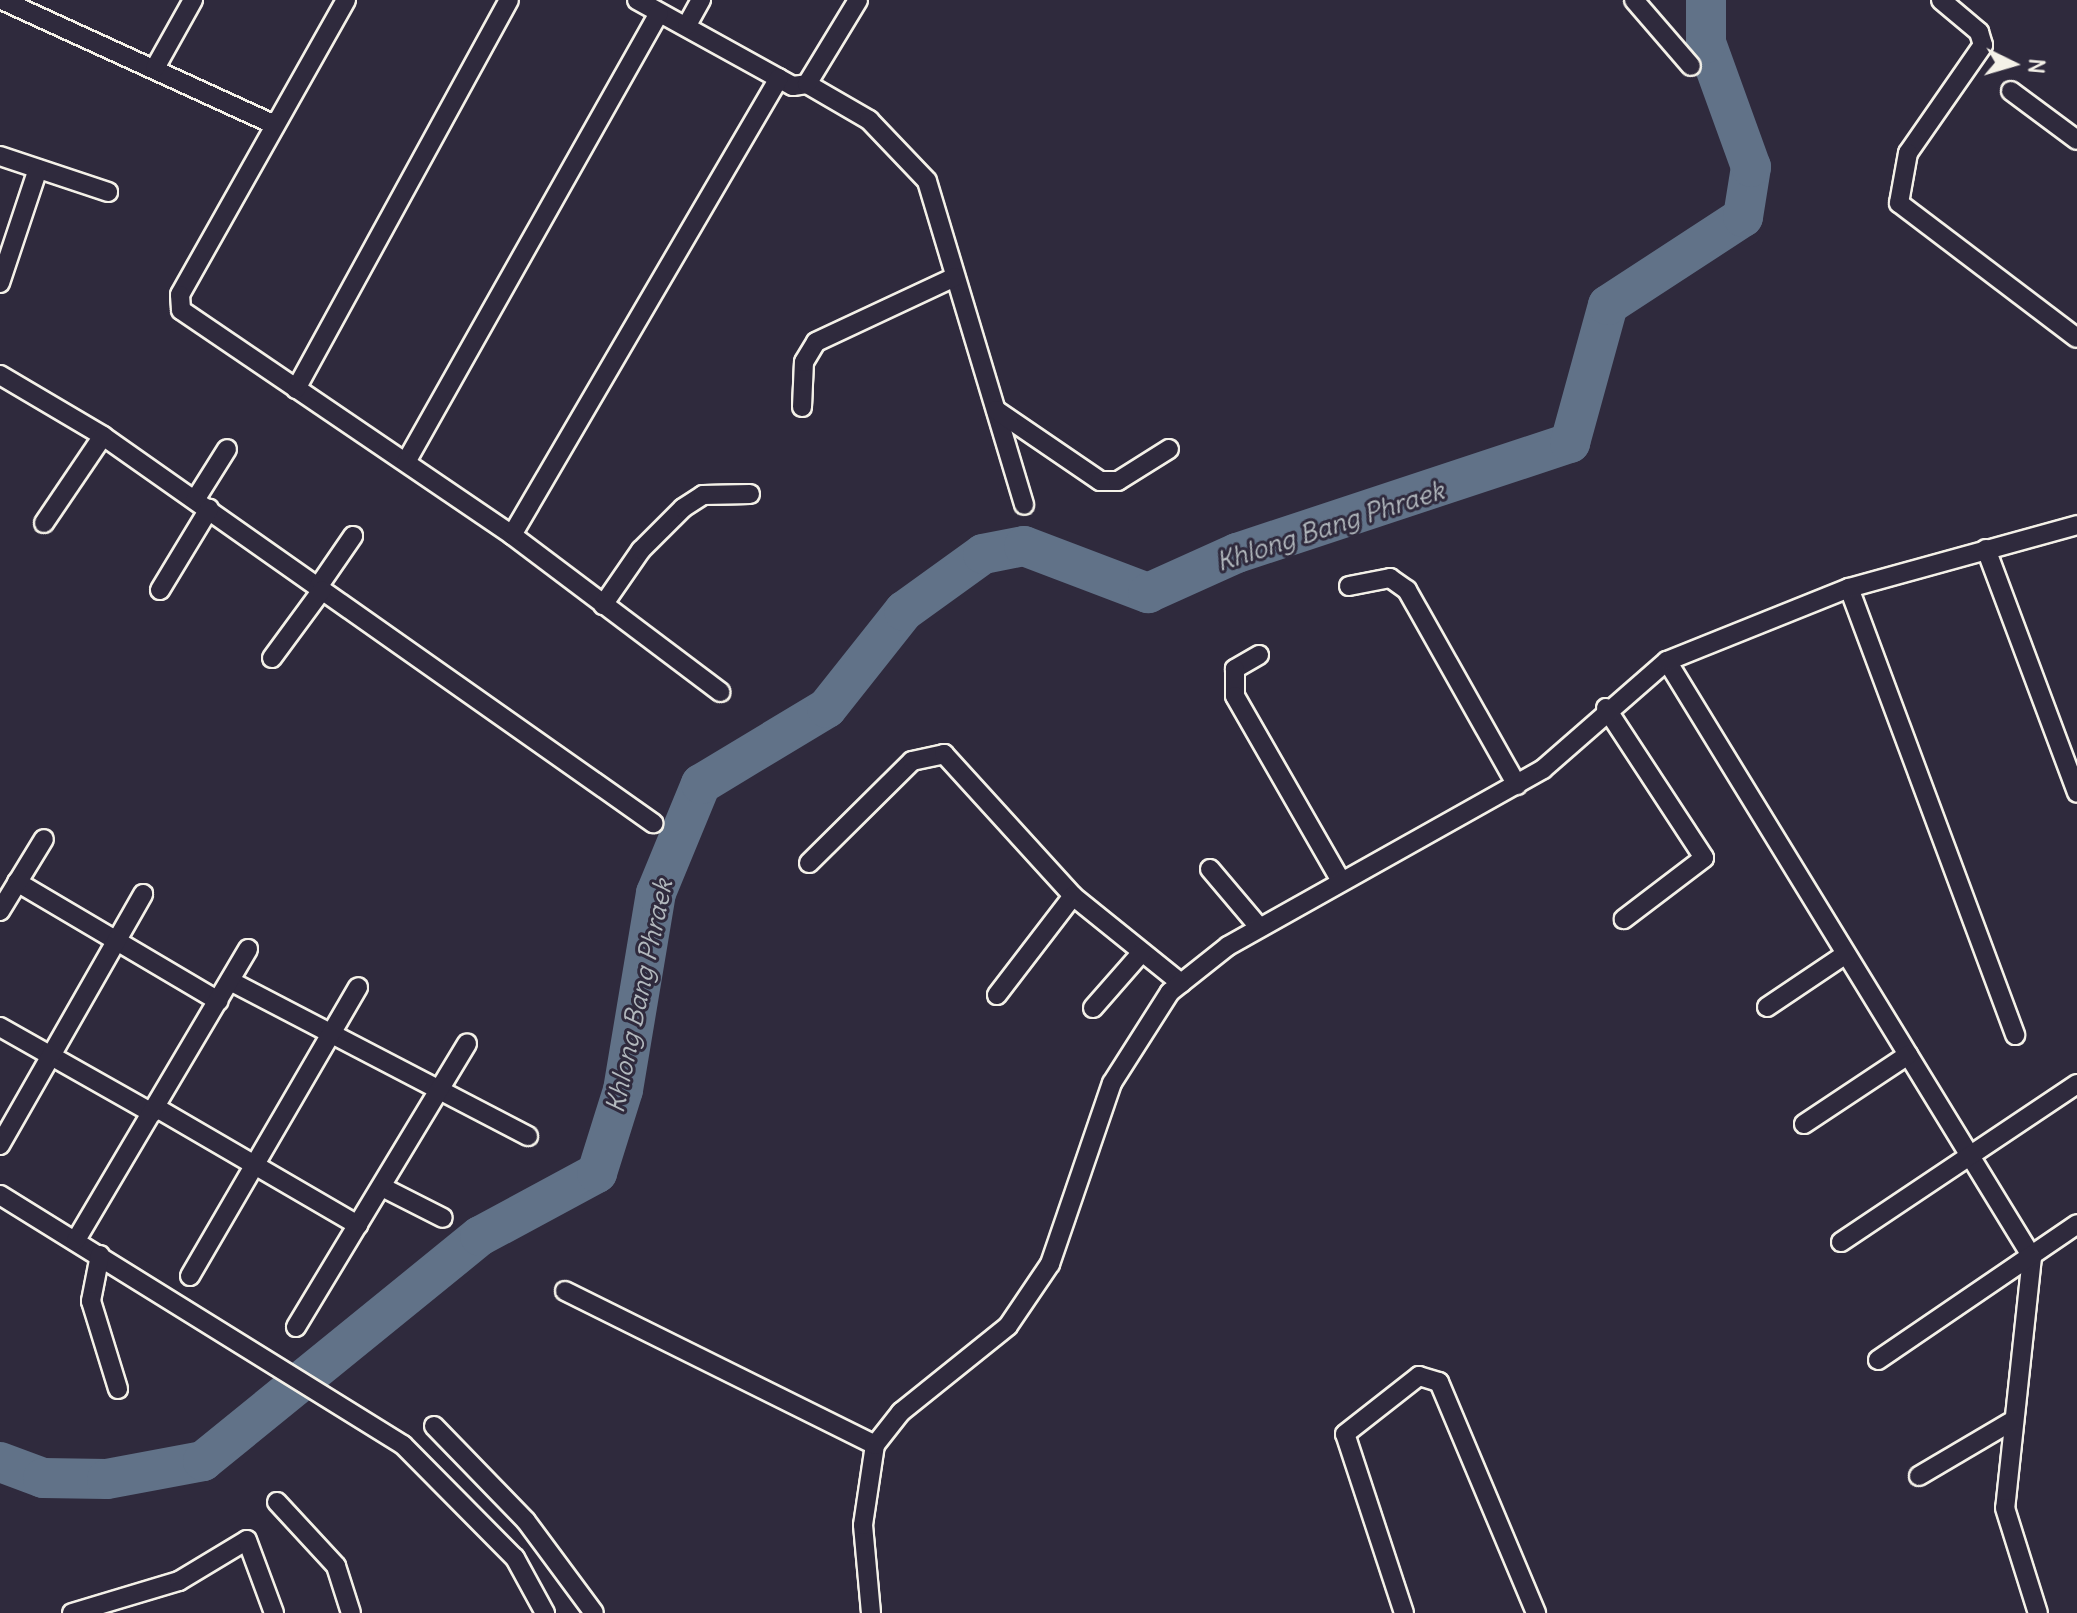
<!DOCTYPE html>
<html>
<head>
<meta charset="utf-8">
<style>
	body { margin:0 }
	#map { position:relative; width:2077px; height:1613px; overflow:hidden; background:#2f2a3d; font-family:Delius,sans-serif }
	div>[style] { position:absolute }
	.river>* { height:40px; margin:-20px; padding:0 20px; transform-origin:20px; border-radius:20px; background:#617288 }
	.roads { filter:drop-shadow(2px 0 #f4f1e8) drop-shadow(-2px 0 #f4f1e8) drop-shadow(0 2px #f4f1e8) drop-shadow(0 -2px #f4f1e8) }
	.street>* { height:18px; margin:-9px; padding:0 9px; transform-origin:9px; border-radius:9px; background:#2f2a3d }
	span { translate:-50% -50%; white-space:nowrap; text-align:center; line-height:1.15; -webkit-text-stroke:6px #2f2a3d; paint-order:stroke }
	.water-label { font-size:26px; color:#b2b8bd; font-style:italic }
	.north { position:absolute; left:1973px; top:24px; width:80px; height:80px; -webkit-text-stroke:6px #2f2a3d; paint-order:stroke; rotate:95deg; font-size:22px; font-weight:700; line-height:32px; text-align:center; color:#f4f1e8 }
	.north::after { content:''; display:block; margin:auto; width:28px; height:36px; background:#f4f1e8; clip-path:polygon(50% 0,100% 100%,50% 72%,0 100%) }
</style>
</head>
<body>
<div id="map">
	<div class="river">
		<i style="left:0;top:1462px;width:46px;rotate:20.4deg"></i>
		<i style="left:43px;top:1478px;width:64px;rotate:0.9deg"></i>
		<i style="left:107px;top:1479px;width:98px;rotate:-10.6deg"></i>
		<i style="left:203px;top:1461px;width:357px;rotate:-39.1deg"></i>
		<i style="left:480px;top:1236px;width:133px;rotate:-28.3deg"></i>
		<i style="left:597px;top:1173px;width:87px;rotate:-72.6deg"></i>
		<i style="left:623px;top:1090px;width:200px;rotate:-80.5deg"></i>
		<i style="left:656px;top:893px;width:118px;rotate:-67.6deg"></i>
		<i style="left:701px;top:784px;width:147px;rotate:-31.1deg"></i>
		<i style="left:827px;top:708px;width:124px;rotate:-51.6deg"></i>
		<i style="left:904px;top:611px;width:97px;rotate:-35.8deg"></i>
		<i style="left:983px;top:554px;width:42px;rotate:-11deg"></i>
		<i style="left:1024px;top:546px;width:133px;rotate:20.8deg"></i>
		<i style="left:1148px;top:593px;width:98px;rotate:-24.2deg"></i>
		<i style="left:1237px;top:553px;width:351px;rotate:-18.3deg"></i>
		<i style="left:1570px;top:443px;width:143px;rotate:-74.6deg"></i>
		<i style="left:1608px;top:305px;width:161px;rotate:-33.1deg"></i>
		<i style="left:1743px;top:217px;width:51px;rotate:-80.9deg"></i>
		<i style="left:1751px;top:167px;width:132px;rotate:-109.9deg"></i>
		<i style="left:1706px;top:43px;width:43px;rotate:-90deg"></i>
	</div>
	<div class="roads">
		<div class="street">
			<i style="left:2px;top:0;width:298px;rotate:24.6deg"></i>
			<i style="left:346px;top:0;width:338px;rotate:119.4deg"></i>
			<i style="left:180px;top:295px;width:15px;rotate:86deg"></i>
			<i style="left:181px;top:310px;width:400px;rotate:34.2deg"></i>
			<i style="left:512px;top:535px;width:261px;rotate:37deg"></i>
			<i style="left:637px;top:0;width:178px;rotate:28.9deg"></i>
			<i style="left:793px;top:86px;width:14px;rotate:-8deg"></i>
			<i style="left:1634px;top:0;width:87px;rotate:49.2deg"></i>
			<i style="left:1941px;top:0;width:50px;rotate:40.1deg"></i>
			<i style="left:1979px;top:32px;width:14px;rotate:73deg"></i>
			<i style="left:1983px;top:45px;width:131px;rotate:124.8deg"></i>
			<i style="left:1908px;top:153px;width:51px;rotate:100.2deg"></i>
			<i style="left:1899px;top:203px;width:223px;rotate:37.2deg"></i>
			<i style="left:687px;top:25px;width:29px;rotate:-61deg"></i>
			<i style="left:155px;top:68px;width:78px;rotate:-60.8deg"></i>
			<i style="left:807px;top:84px;width:72px;rotate:30.1deg"></i>
			<i style="left:869px;top:120px;width:84px;rotate:46.4deg"></i>
			<i style="left:927px;top:181px;width:338px;rotate:73.3deg"></i>
			<i style="left:807px;top:84px;width:98px;rotate:-58.7deg"></i>
			<i style="left:2011px;top:91px;width:82px;rotate:36.6deg"></i>
			<i style="left:0;top:156px;width:114px;rotate:18.4deg"></i>
			<i style="left:0;top:283px;width:120px;rotate:-71.6deg"></i>
			<i style="left:0;top:375px;width:120px;rotate:30.6deg"></i>
			<i style="left:103px;top:436px;width:673px;rotate:35.13deg"></i>
			<i style="left:296px;top:389px;width:443px;rotate:-61.3deg"></i>
			<i style="left:802px;top:407px;width:45px;rotate:-87.5deg"></i>
			<i style="left:804px;top:362px;width:23px;rotate:-59deg"></i>
			<i style="left:816px;top:342px;width:153px;rotate:-25.1deg"></i>
			<i style="left:996px;top:410px;width:126px;rotate:34.3deg"></i>
			<i style="left:1100px;top:481px;width:18px"></i>
			<i style="left:1118px;top:481px;width:60px;rotate:-32.1deg"></i>
			<i style="left:406px;top:462px;width:515px;rotate:-60.6deg"></i>
			<i style="left:195px;top:500px;width:60px;rotate:-57.9deg"></i>
			<i style="left:44px;top:523px;width:105px;rotate:-55.9deg"></i>
			<i style="left:512px;top:535px;width:529px;rotate:-59.7deg"></i>
			<i style="left:1986px;top:549px;width:260px;rotate:69.5deg"></i>
			<i style="left:1349px;top:586px;width:42px;rotate:-11deg"></i>
			<i style="left:1390px;top:578px;width:21px;rotate:35deg"></i>
			<i style="left:1407px;top:590px;width:224px;rotate:60.6deg"></i>
			<i style="left:318px;top:587px;width:62px;rotate:-55.5deg"></i>
			<i style="left:1849px;top:588px;width:477px;rotate:69.6deg"></i>
			<i style="left:160px;top:590px;width:95px;rotate:-58.8deg"></i>
			<i style="left:603px;top:605px;width:67px;rotate:-55.4deg"></i>
			<i style="left:641px;top:550px;width:59px;rotate:-45deg"></i>
			<i style="left:683px;top:508px;width:24px;rotate:-33deg"></i>
			<i style="left:703px;top:495px;width:47px;rotate:-1.2deg"></i>
			<i style="left:1259px;top:655px;width:28px;rotate:150deg"></i>
			<i style="left:1235px;top:669px;width:27px;rotate:90deg"></i>
			<i style="left:1235px;top:696px;width:213px;rotate:60.2deg"></i>
			<i style="left:272px;top:658px;width:84px;rotate:-53.7deg"></i>
			<i style="left:1667px;top:661px;width:699px;rotate:58.52deg"></i>
			<i style="left:2032px;top:1257px;width:252px;rotate:96.1deg"></i>
			<i style="left:2005px;top:1508px;width:110px;rotate:72.6deg"></i>
			<i style="left:1606px;top:708px;width:179px;rotate:56.8deg"></i>
			<i style="left:1704px;top:858px;width:101px;rotate:142.7deg"></i>
			<i style="left:809px;top:863px;width:145px;rotate:-44.7deg"></i>
			<i style="left:912px;top:761px;width:33px;rotate:-12deg"></i>
			<i style="left:944px;top:754px;width:192px;rotate:47.7deg"></i>
			<i style="left:1073px;top:896px;width:139px;rotate:38.9deg"></i>
			<i style="left:1210px;top:869px;width:76px;rotate:49.8deg"></i>
			<i style="left:17px;top:882px;width:234px;rotate:30.6deg"></i>
			<i style="left:0;top:911px;width:84px;rotate:-58.6deg"></i>
			<i style="left:230px;top:981px;width:336px;rotate:27.5deg"></i>
			<i style="left:997px;top:995px;width:125px;rotate:-52.5deg"></i>
			<i style="left:1767px;top:1007px;width:95px;rotate:-33.9deg"></i>
			<i style="left:1093px;top:1008px;width:74px;rotate:-48.8deg"></i>
			<i style="left:0;top:1027px;width:175px;rotate:29.5deg"></i>
			<i style="left:155px;top:1107px;width:235px;rotate:30.2deg"></i>
			<i style="left:1804px;top:1124px;width:125px;rotate:-33.6deg"></i>
			<i style="left:0;top:1145px;width:289px;rotate:-60.3deg"></i>
			<i style="left:382px;top:1187px;width:68px;rotate:26.9deg"></i>
			<i style="left:0;top:1195px;width:474px;rotate:31.8deg"></i>
			<i style="left:403px;top:1445px;width:159px;rotate:45.3deg"></i>
			<i style="left:515px;top:1558px;width:63px;rotate:61.4deg"></i>
			<i style="left:76px;top:1240px;width:338px;rotate:-59.4deg"></i>
			<i style="left:1841px;top:1242px;width:284px;rotate:-33.8deg"></i>
			<i style="left:100px;top:1255px;width:47px;rotate:101.1deg"></i>
			<i style="left:91px;top:1301px;width:92px;rotate:72.9deg"></i>
			<i style="left:190px;top:1276px;width:334px;rotate:-59.8deg"></i>
			<i style="left:565px;top:1291px;width:346px;rotate:26.4deg"></i>
			<i style="left:296px;top:1327px;width:331px;rotate:-58.9deg"></i>
			<i style="left:1878px;top:1360px;width:241px;rotate:-34.3deg"></i>
			<i style="left:434px;top:1426px;width:132px;rotate:45.9deg"></i>
			<i style="left:526px;top:1521px;width:114px;rotate:53.5deg"></i>
			<i style="left:1919px;top:1476px;width:110px;rotate:-30.5deg"></i>
			<i style="left:277px;top:1502px;width:87px;rotate:47.3deg"></i>
			<i style="left:336px;top:1566px;width:49px;rotate:72.3deg"></i>
			<i style="left:72px;top:1613px;width:112px;rotate:-16.7deg"></i>
			<i style="left:179px;top:1581px;width:79px;rotate:-31.1deg"></i>
			<i style="left:247px;top:1540px;width:78px;rotate:69.7deg"></i>
			<i style="left:871px;top:1613px;width:88px;rotate:-95.2deg"></i>
			<i style="left:863px;top:1525px;width:81px;rotate:-81.5deg"></i>
			<i style="left:875px;top:1445px;width:42px;rotate:-51.8deg"></i>
			<i style="left:901px;top:1412px;width:137px;rotate:-38.8deg"></i>
			<i style="left:1008px;top:1326px;width:75px;rotate:-55.9deg"></i>
			<i style="left:1050px;top:1264px;width:191px;rotate:-71.1deg"></i>
			<i style="left:1112px;top:1083px;width:108px;rotate:-57.5deg"></i>
			<i style="left:1170px;top:992px;width:74px;rotate:-38.4deg"></i>
			<i style="left:1228px;top:946px;width:361px;rotate:-29.3deg"></i>
			<i style="left:1543px;top:769px;width:164px;rotate:-41.1deg"></i>
			<i style="left:1667px;top:661px;width:196px;rotate:-21.9deg"></i>
			<i style="left:1849px;top:588px;width:237px;rotate:-15.4deg"></i>
			<i style="left:1404px;top:1613px;width:188px;rotate:-108.2deg"></i>
			<i style="left:1345px;top:1434px;width:94px;rotate:-38.1deg"></i>
			<i style="left:1419px;top:1376px;width:21px;rotate:17deg"></i>
			<i style="left:1439px;top:1382px;width:251px;rotate:67.2deg"></i>
		</div>
	</div>
	<div class="water-label">
		<span style="left:1330px;top:526px;rotate:-18deg">Khlong Bang Phraek</span>
		<span style="left:639px;top:996px;rotate:-78deg">Khlong Bang Phraek</span>
	</div>
	<div class="north">N</div>
</div>
</body>
</html>
